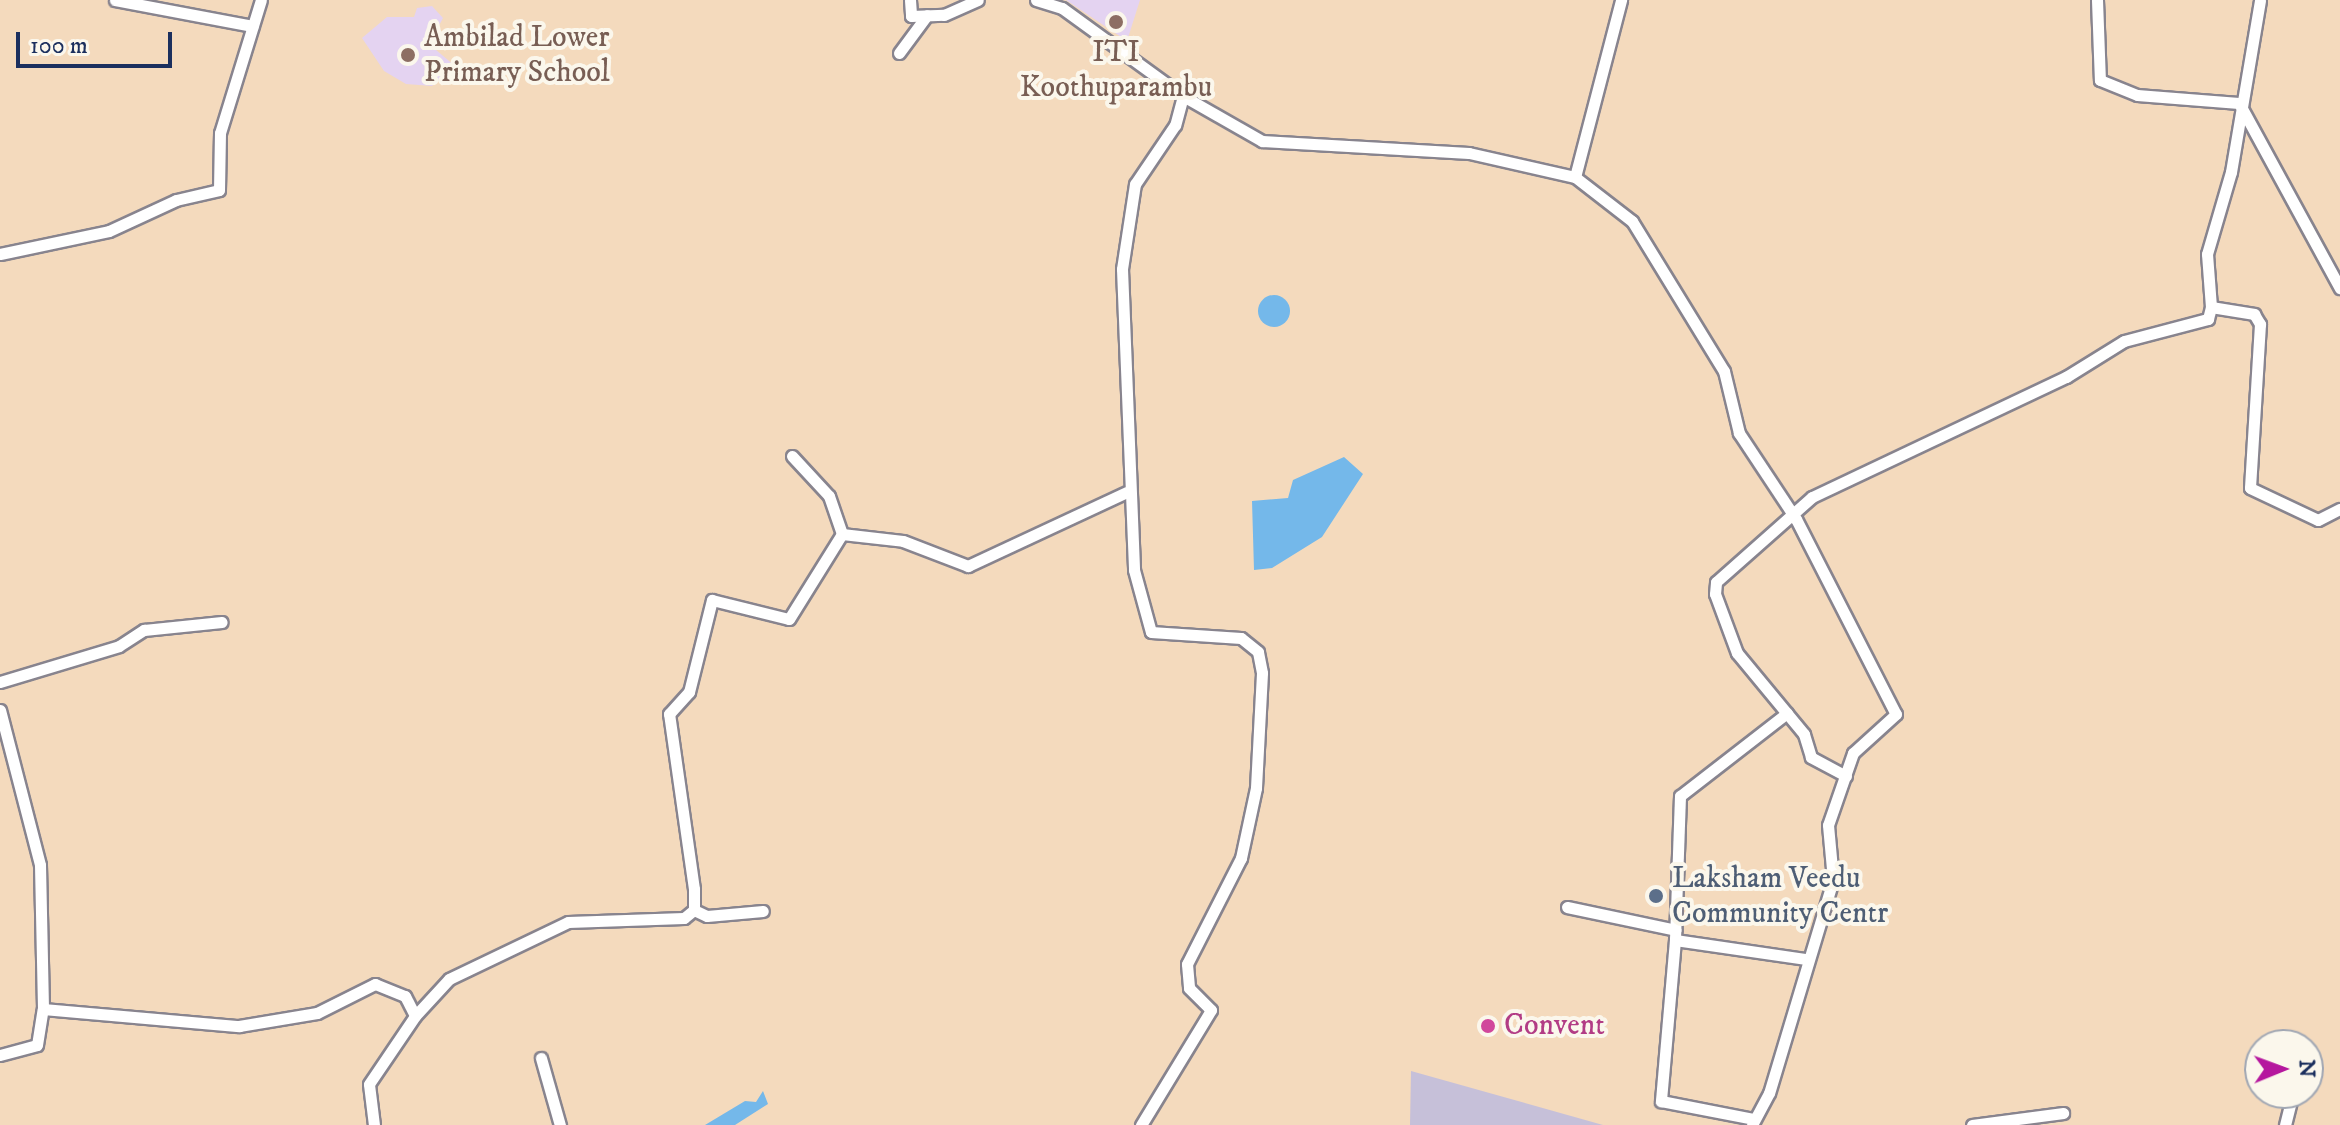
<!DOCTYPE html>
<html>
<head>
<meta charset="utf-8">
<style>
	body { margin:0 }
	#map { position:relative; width:2340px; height:1125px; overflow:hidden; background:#f4dabd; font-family:"IM FELL DW Pica",serif }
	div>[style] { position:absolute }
	.built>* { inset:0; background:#e4d3f1 }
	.industrial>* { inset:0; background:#c6c0d9 }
	.water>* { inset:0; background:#74b8ea }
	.round { border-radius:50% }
	.roads { filter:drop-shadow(2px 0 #88848e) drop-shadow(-2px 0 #88848e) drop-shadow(0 2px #88848e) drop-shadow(0 -2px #88848e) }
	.street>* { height:11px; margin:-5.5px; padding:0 5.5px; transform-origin:5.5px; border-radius:5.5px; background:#fff }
	.dots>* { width:22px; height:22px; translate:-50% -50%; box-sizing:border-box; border:4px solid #fbf7ec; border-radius:50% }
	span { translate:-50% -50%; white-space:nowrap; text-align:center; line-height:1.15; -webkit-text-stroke:8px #fbf7ec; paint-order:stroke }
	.education-label { font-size:30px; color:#785e54 }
	.left { translate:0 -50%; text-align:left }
	.service-label { font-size:30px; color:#4e5e75 }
	.hotel-label { font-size:30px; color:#b23c85 }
	.north { position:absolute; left:2244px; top:1029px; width:80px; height:80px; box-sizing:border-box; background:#fbf7ec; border:2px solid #a1a7b3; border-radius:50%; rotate:89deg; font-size:22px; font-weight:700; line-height:32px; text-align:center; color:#1b2f5e }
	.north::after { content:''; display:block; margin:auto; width:28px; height:36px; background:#b5179e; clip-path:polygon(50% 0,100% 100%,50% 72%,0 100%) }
	.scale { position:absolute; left:16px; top:32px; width:156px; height:36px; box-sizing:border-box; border:4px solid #1b2f5e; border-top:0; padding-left:10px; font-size:24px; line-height:28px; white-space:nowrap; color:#1b2f5e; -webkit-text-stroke:6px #fbf7ec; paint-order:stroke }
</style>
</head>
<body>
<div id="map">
	<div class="built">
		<i style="clip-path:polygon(1066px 0,1140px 0,1127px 41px)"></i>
		<i style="clip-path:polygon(432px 6px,443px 18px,429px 44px,455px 66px,432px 86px,406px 84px,384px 71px,362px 38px,387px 17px,414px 17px,417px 8px)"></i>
	</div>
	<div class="industrial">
		<i style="clip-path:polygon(1411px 1071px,1603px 1125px,1410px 1125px)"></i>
	</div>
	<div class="water">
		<i class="round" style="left:1258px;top:295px;width:32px;height:32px"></i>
		<i style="clip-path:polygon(1344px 457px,1363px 474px,1322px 537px,1272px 568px,1254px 570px,1252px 501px,1288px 498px,1293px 480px)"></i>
		<i style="clip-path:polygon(763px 1091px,768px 1104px,735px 1125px,705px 1125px,745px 1101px,756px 1102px)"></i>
	</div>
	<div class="roads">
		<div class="street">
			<i style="left:115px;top:0;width:140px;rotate:10.7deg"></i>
			<i style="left:910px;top:0;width:16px;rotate:86deg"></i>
			<i style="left:911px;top:16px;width:33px;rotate:-2deg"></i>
			<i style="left:944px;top:15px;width:37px;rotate:-24deg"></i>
			<i style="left:1036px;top:0;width:27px;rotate:17deg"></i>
			<i style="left:1062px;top:8px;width:150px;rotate:36deg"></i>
			<i style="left:1183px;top:96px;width:30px;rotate:105deg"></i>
			<i style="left:1175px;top:125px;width:71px;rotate:124.1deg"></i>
			<i style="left:1135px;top:184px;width:86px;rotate:98.7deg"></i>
			<i style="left:1122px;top:269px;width:301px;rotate:87.7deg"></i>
			<i style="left:1134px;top:570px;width:64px;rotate:74.7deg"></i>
			<i style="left:1151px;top:632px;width:90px;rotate:3.8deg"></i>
			<i style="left:1241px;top:638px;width:22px;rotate:39deg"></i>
			<i style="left:1258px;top:652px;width:21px;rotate:79deg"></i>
			<i style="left:1262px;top:673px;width:115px;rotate:93deg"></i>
			<i style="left:1256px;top:788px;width:72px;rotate:102.1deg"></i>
			<i style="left:1241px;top:858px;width:119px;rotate:117deg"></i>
			<i style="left:1187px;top:964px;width:24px;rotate:85deg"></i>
			<i style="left:1189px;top:988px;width:31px;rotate:45deg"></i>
			<i style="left:1211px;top:1010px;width:135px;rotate:121.3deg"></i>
			<i style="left:2097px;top:0;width:80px;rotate:87.9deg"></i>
			<i style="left:2100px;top:80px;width:40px;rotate:22deg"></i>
			<i style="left:2137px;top:95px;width:102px;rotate:4.5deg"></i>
			<i style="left:2239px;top:103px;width:211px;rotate:61.4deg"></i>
			<i style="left:899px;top:53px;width:47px;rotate:-53.6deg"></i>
			<i style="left:1183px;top:96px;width:91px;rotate:29.7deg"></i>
			<i style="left:1262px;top:141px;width:207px;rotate:3.3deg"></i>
			<i style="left:1469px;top:153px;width:109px;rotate:12.8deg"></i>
			<i style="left:1575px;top:177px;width:72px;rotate:37.7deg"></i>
			<i style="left:1632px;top:221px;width:176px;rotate:58.5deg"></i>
			<i style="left:1724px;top:371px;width:64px;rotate:76.4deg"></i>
			<i style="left:1739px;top:433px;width:103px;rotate:56.5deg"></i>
			<i style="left:1796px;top:519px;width:219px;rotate:62.9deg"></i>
			<i style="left:1896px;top:714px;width:58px;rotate:137.8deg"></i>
			<i style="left:1853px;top:753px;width:76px;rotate:109.1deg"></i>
			<i style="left:1828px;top:825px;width:55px;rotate:84.8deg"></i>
			<i style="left:1833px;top:880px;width:222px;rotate:106.7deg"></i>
			<i style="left:1769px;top:1093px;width:36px;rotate:118deg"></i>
			<i style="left:1575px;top:177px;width:183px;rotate:-75.4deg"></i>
			<i style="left:0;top:254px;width:111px;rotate:-11.9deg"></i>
			<i style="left:109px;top:231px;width:74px;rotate:-24.8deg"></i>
			<i style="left:176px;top:200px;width:44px;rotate:-13.1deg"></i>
			<i style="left:219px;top:190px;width:57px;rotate:-89deg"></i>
			<i style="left:220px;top:133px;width:139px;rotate:-72.9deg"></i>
			<i style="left:2211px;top:307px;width:53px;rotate:-94.3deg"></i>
			<i style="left:2207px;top:254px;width:85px;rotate:-73.7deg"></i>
			<i style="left:2231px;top:172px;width:174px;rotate:-80.4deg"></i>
			<i style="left:792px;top:456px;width:54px;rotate:47.2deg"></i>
			<i style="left:829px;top:496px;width:40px;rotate:71.1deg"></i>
			<i style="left:0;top:682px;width:124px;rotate:-16.8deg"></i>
			<i style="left:119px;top:646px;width:30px;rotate:-33deg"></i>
			<i style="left:144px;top:630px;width:78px;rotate:-5.9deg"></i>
			<i style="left:0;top:710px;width:160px;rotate:75.5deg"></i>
			<i style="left:40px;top:865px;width:144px;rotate:88.8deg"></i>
			<i style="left:1787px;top:713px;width:135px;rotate:142.2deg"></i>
			<i style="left:1680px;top:796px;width:144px;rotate:92deg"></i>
			<i style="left:1675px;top:940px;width:131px;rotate:8.3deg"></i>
			<i style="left:1846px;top:776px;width:40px;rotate:-152deg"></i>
			<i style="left:1811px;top:757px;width:24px;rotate:-107deg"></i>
			<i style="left:1804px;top:734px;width:105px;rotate:-129.6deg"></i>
			<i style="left:1737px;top:653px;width:63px;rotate:-110.4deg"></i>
			<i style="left:1715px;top:594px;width:12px;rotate:-85deg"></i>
			<i style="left:1716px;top:582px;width:128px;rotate:-41.5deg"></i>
			<i style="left:1812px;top:497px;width:281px;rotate:-25.3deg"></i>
			<i style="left:2066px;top:377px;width:68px;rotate:-31.8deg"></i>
			<i style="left:2124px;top:341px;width:87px;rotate:-14.7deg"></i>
			<i style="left:2208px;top:319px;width:12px;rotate:-76deg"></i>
			<i style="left:2211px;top:307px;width:44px;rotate:9.2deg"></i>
			<i style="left:2254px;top:314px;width:12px;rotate:59deg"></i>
			<i style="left:2260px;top:324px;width:164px;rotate:93.5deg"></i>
			<i style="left:2250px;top:488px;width:75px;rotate:25.2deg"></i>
			<i style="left:2318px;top:520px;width:25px;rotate:-27deg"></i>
			<i style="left:1567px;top:907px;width:111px;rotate:11.9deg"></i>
			<i style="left:694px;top:910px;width:14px;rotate:25deg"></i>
			<i style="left:707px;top:916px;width:56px;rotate:-5.1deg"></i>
			<i style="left:1675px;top:940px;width:162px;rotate:95deg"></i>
			<i style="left:1661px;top:1101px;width:95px;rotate:11deg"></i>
			<i style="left:0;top:1055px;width:38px;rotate:-15deg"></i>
			<i style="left:37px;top:1045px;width:36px;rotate:-81deg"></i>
			<i style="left:43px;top:1009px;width:197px;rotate:5deg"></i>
			<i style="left:239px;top:1026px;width:79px;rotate:-9.5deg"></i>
			<i style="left:317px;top:1013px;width:65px;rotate:-26.6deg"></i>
			<i style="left:375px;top:984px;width:32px;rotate:22deg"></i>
			<i style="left:405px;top:996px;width:22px;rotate:63deg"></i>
			<i style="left:415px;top:1016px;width:50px;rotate:-47.4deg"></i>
			<i style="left:449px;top:979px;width:132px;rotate:-25.6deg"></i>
			<i style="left:568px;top:922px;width:116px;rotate:-2deg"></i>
			<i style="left:684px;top:918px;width:13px;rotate:-39deg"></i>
			<i style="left:694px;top:910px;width:21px;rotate:-90deg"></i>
			<i style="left:694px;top:889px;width:177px;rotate:-98.1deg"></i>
			<i style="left:669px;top:714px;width:30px;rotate:-48deg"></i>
			<i style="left:689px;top:692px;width:95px;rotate:-76deg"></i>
			<i style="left:712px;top:600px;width:79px;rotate:13.9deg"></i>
			<i style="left:789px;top:619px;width:100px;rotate:-58.1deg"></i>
			<i style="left:842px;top:534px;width:61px;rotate:6.5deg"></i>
			<i style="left:903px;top:541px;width:70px;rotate:21deg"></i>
			<i style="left:968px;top:566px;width:175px;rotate:-25deg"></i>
			<i style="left:541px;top:1058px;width:70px;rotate:74.2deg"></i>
			<i style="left:374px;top:1125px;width:41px;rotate:-97deg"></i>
			<i style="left:369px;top:1084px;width:82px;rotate:-55.9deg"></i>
			<i style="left:1972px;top:1125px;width:92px;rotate:-7.5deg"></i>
			<i style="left:2285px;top:1125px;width:33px;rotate:-76deg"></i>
		</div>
	</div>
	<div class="dots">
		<i style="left:1116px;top:22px;background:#8d6e63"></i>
		<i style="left:408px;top:55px;background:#8d6e63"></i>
		<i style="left:1656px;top:896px;background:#5c6f8a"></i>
		<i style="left:1488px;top:1026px;background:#d1479c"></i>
	</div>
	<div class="education-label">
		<span class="left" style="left:424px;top:55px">Ambilad Lower<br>Primary School</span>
		<span style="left:1116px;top:70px">ITI<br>Koothuparambu</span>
	</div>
	<div class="service-label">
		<span class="left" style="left:1672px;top:896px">Laksham Veedu<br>Community Centr</span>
	</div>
	<div class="hotel-label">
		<span class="left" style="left:1504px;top:1026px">Convent</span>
	</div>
	<div class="north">N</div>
	<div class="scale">100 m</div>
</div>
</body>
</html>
